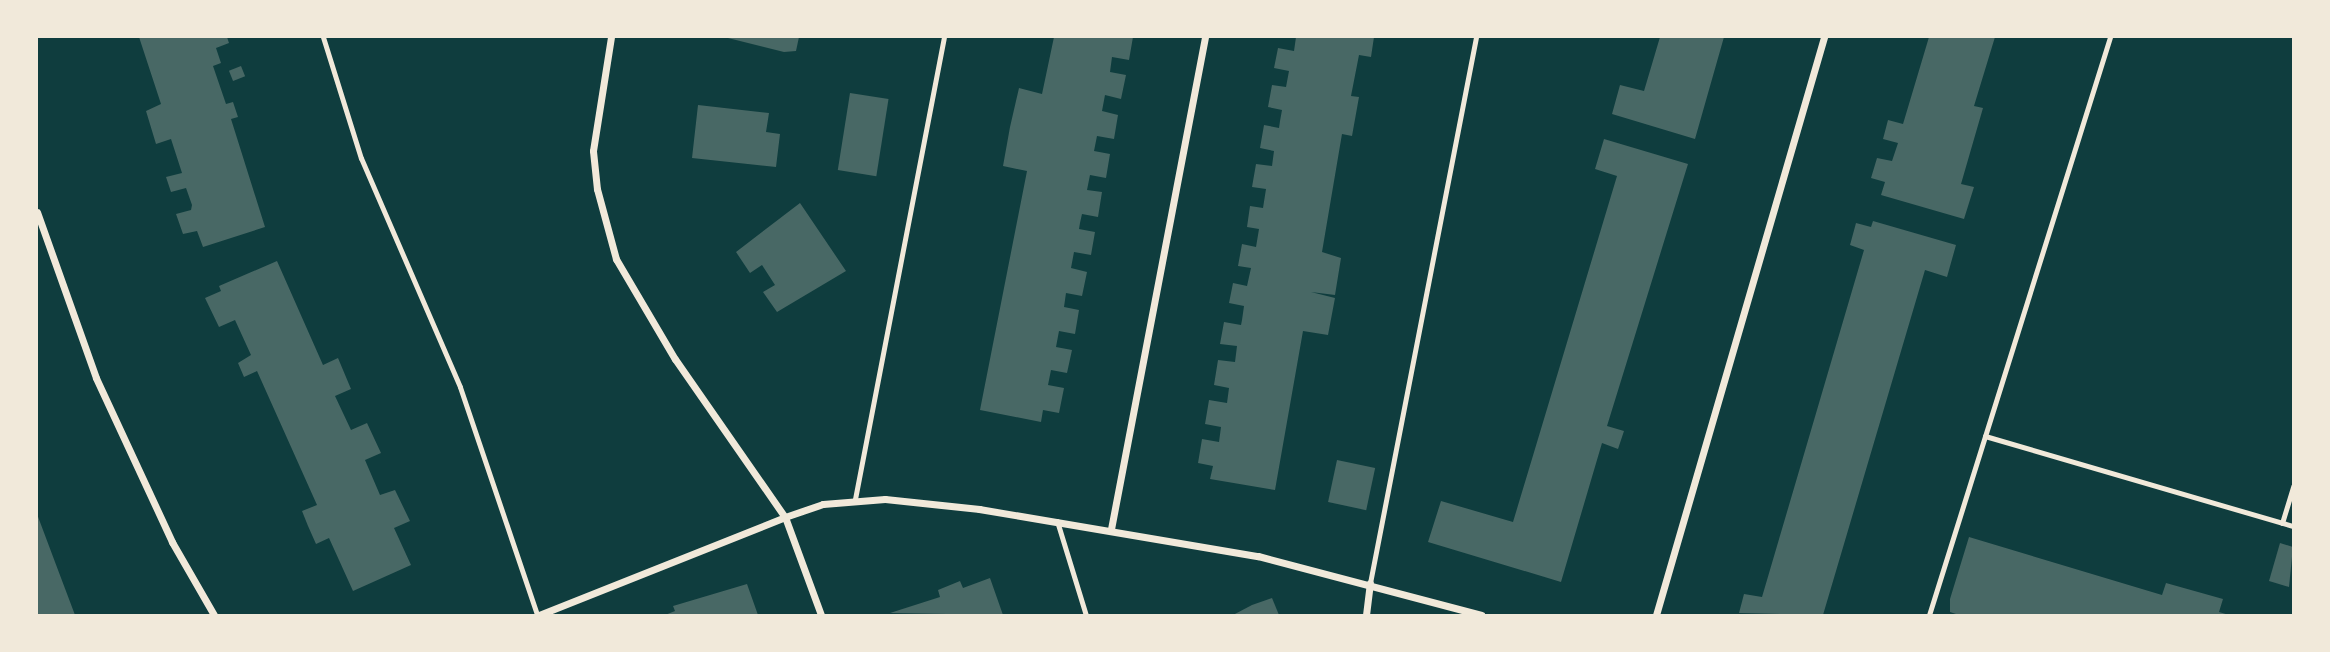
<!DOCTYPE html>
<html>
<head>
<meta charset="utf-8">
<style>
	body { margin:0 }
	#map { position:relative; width:2330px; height:652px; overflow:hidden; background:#0f3d3e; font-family:"Zilla Slab",serif }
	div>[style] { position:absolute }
	.building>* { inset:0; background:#486865; transform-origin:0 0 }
	.service>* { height:5px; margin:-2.5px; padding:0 2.5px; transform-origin:2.5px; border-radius:2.5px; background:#f1e9da }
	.minor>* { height:7px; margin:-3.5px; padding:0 3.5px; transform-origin:3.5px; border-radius:3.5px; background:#f1e9da }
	span { translate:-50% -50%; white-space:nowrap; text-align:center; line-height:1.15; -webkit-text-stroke:6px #f1e9da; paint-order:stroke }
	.frame { position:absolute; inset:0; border:38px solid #f1e9da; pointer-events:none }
</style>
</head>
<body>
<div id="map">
	<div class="building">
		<i style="clip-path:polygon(139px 37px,227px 37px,229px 43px,216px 48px,221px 63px,213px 66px,226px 104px,233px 102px,238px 117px,231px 119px,265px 227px,203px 247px,197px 231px,183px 234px,176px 214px,191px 210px,192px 205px,186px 188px,171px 192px,166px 177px,182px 173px,171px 139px,156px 144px,146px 111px,161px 104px)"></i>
		<i style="clip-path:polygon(724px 37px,799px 37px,796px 51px,784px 52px)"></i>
		<i style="clip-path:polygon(1054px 37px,1133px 37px,1129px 60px,1112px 57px,1110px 72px,1126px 75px,1121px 99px,1105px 95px,1102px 111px,1118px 115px,1114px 139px,1097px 136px,1094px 151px,1110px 154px,1106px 178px,1090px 175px,1087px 190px,1102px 192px,1098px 217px,1082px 214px,1080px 223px,1079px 229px,1095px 232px,1091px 255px,1074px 252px,1071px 268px,1087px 272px,1082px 296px,1066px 293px,1064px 307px,1079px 310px,1075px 334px,1059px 331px,1056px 347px,1072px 350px,1067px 373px,1051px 370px,1048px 385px,1064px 388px,1059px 413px,1043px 410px,1041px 422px,980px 410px,1027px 171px,1003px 166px,1010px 127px,1019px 88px,1042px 94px)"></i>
		<i style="clip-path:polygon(1296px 37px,1374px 37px,1371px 57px,1359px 55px,1351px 96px,1359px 97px,1352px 136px,1342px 134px,1322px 252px,1341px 258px,1335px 295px,1311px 292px,1335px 298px,1328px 335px,1303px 331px,1275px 490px,1210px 479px,1213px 466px,1198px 463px,1202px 439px,1219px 442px,1221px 427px,1205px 424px,1209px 400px,1227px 403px,1229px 388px,1214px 385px,1218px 360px,1235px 362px,1237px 346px,1220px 344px,1224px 322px,1241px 325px,1242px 320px,1244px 306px,1229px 303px,1233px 283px,1247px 286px,1251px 268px,1238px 266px,1242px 244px,1256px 247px,1259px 229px,1247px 227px,1250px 206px,1263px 208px,1266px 189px,1252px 187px,1256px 164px,1272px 166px,1274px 151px,1260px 148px,1264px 125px,1279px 128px,1280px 121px,1282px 110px,1268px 107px,1272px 85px,1286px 87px,1289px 71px,1274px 68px,1278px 48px,1294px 51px)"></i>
		<i style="clip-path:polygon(1660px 37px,1724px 37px,1695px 139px,1612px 114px,1620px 85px,1644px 91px)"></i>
		<i style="clip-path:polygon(1929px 37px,1995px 37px,1974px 106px,1983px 108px,1961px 184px,1974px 187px,1964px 219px,1881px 195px,1885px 182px,1871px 178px,1877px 158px,1892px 161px,1898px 143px,1883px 139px,1888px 120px,1903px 124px)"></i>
		<i style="left:241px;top:66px;width:11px;height:13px;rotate:68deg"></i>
		<i style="left:850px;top:93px;width:39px;height:78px;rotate:9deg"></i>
		<i style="clip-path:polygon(698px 105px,769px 113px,766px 132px,780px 134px,776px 167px,692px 158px)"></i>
		<i style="clip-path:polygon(1604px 139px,1688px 164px,1607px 426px,1624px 431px,1618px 449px,1602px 443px,1561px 582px,1428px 542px,1441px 501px,1513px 522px,1617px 176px,1595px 169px)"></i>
		<i style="clip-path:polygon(800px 203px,846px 271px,777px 312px,763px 292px,775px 285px,762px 265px,750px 273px,736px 252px)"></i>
		<i style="clip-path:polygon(1873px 221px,1956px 245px,1947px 277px,1925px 270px,1823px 615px,1739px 613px,1744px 594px,1762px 597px,1864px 250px,1850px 245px,1856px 223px,1871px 227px)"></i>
		<i style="clip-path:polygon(277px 261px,323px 365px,338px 358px,351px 389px,335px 396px,351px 430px,367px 423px,381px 453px,365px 460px,380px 495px,395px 490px,410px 521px,394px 528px,411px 565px,353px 591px,329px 538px,316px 544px,308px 526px,302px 511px,317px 505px,257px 371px,244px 377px,238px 363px,251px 355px,235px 320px,219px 327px,205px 298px,221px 291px,219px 286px)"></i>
		<i style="left:1337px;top:460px;width:39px;height:43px;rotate:12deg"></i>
		<i style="clip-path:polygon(37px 514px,55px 562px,75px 615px,37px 615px)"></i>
		<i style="clip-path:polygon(1969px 537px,2162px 595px,2166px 583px,2223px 599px,2219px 612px,2229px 615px,1959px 615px,1950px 612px,1950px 599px)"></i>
		<i style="clip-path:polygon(2280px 543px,2293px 547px,2289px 587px,2269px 581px)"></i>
		<i style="clip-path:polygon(990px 578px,1003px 615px,890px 613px,940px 597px,938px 590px,960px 581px,963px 588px)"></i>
		<i style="clip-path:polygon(747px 584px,758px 615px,665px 615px,675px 611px,673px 606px)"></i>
		<i style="clip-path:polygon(1272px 598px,1279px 615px,1233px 615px,1252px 605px)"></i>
	</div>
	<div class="service">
		<i style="left:323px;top:37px;width:127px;rotate:72.6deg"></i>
		<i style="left:361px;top:158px;width:249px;rotate:66.6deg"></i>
		<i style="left:460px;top:387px;width:241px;rotate:71.3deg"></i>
		<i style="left:1985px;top:436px;width:321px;rotate:16.3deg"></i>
		<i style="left:855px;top:499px;width:470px;rotate:-79.1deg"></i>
		<i style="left:1057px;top:521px;width:98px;rotate:72.9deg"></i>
		<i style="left:2282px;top:523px;width:39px;rotate:-73deg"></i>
		<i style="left:1370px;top:583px;width:556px;rotate:-79.01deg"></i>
		<i style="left:1929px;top:615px;width:606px;rotate:-72.61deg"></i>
	</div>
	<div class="minor">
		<i style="left:611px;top:37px;width:115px;rotate:99deg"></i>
		<i style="left:593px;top:151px;width:38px;rotate:84deg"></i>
		<i style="left:597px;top:189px;width:73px;rotate:74.8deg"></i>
		<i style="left:616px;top:259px;width:116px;rotate:59.5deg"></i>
		<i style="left:675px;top:359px;width:193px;rotate:55.2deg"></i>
		<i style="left:785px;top:517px;width:104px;rotate:69.8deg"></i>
		<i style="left:37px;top:212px;width:176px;rotate:70.4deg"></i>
		<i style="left:96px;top:378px;width:181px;rotate:65.1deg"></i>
		<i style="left:172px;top:542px;width:84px;rotate:60.1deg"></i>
		<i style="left:1111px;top:529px;width:501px;rotate:-79.18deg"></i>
		<i style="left:539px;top:615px;width:265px;rotate:-21.7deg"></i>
		<i style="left:785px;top:517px;width:40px;rotate:-18.9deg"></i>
		<i style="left:823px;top:504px;width:62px;rotate:-4.6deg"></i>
		<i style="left:885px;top:499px;width:95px;rotate:6.1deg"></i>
		<i style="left:979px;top:509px;width:283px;rotate:9.6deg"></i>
		<i style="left:1258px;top:556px;width:231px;rotate:14.8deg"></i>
		<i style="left:1366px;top:615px;width:32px;rotate:-83deg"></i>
		<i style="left:1656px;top:615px;width:602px;rotate:-73.79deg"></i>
	</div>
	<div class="frame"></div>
</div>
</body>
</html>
